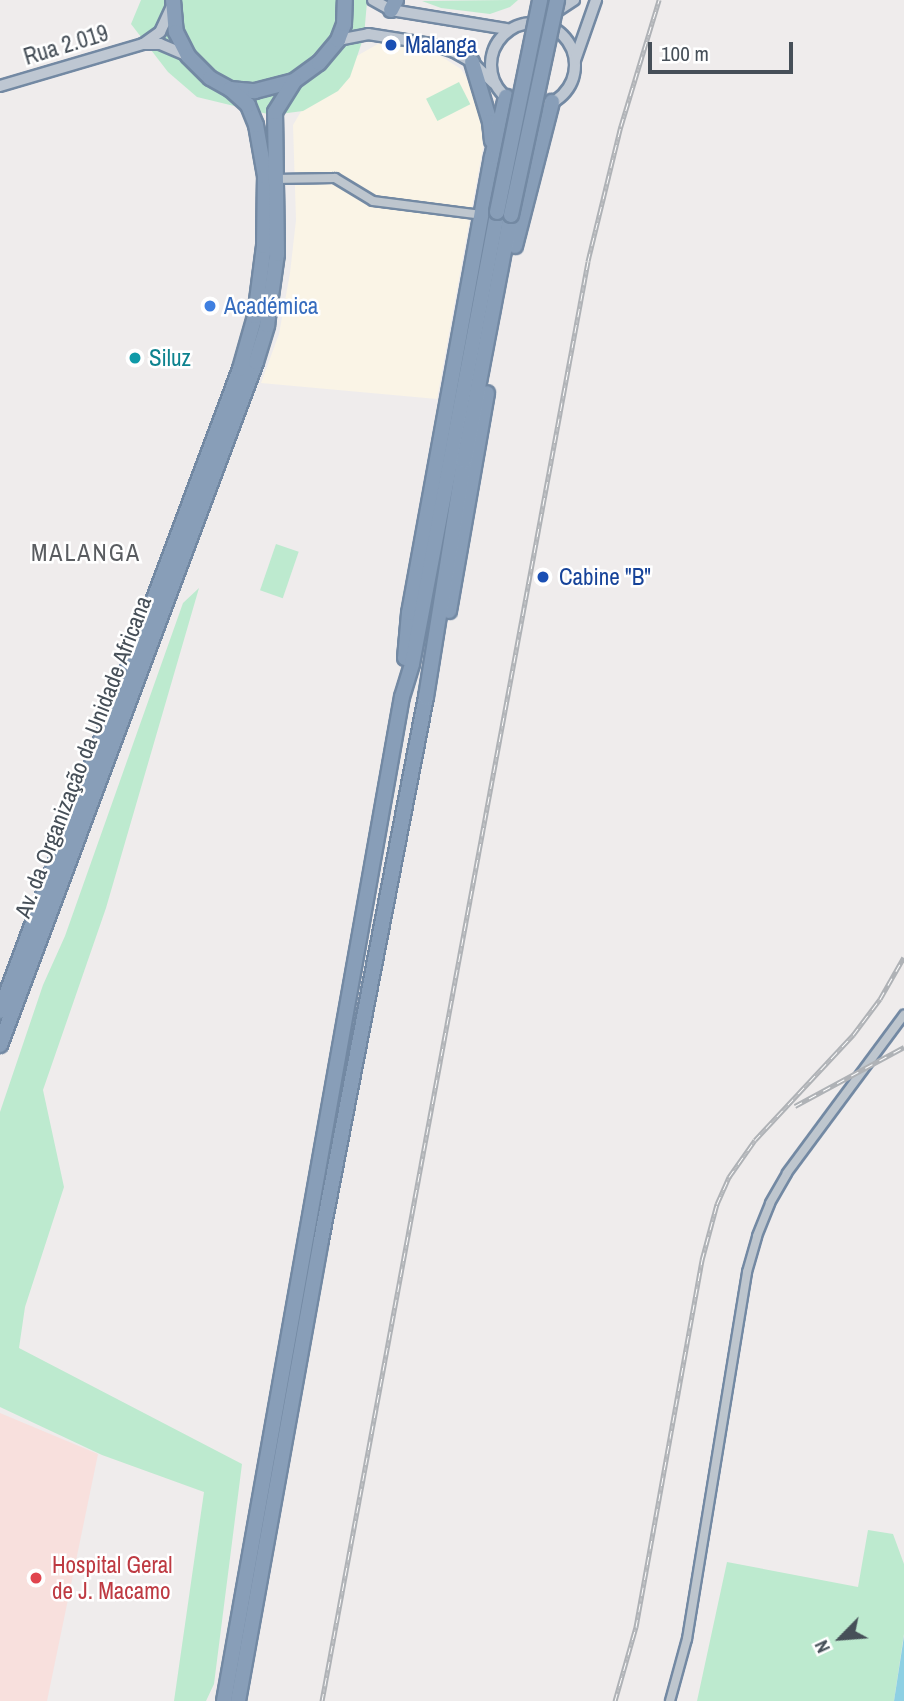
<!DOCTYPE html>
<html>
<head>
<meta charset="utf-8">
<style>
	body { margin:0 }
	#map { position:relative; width:904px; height:1701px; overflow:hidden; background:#efecec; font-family:"Archivo Narrow",sans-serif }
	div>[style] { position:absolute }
	.commercial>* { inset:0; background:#faf4e6 }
	.medical>* { inset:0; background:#f8e0dd }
	.green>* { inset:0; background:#bdeacf; transform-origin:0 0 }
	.water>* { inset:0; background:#8ed0e3 }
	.roads { filter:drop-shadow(2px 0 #7389a3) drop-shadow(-2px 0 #7389a3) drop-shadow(0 2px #7389a3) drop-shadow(0 -2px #7389a3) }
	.street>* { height:8px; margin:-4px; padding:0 4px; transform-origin:4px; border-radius:4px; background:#bec6ce }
	.secondary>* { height:10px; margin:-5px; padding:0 5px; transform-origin:5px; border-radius:5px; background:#bec7d2 }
	.secondary>.ring { margin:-5px; padding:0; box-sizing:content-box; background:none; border:10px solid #bec7d2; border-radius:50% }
	.highway>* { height:14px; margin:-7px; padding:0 7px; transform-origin:7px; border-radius:7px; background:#889eb8 }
	.rail>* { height:5px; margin-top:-2.5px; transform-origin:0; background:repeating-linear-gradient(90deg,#fff 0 8px,#afb2b6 0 16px); box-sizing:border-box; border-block:2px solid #afb2b6 }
	.bridges { filter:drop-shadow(2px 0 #7389a3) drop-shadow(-2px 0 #7389a3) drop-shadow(0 2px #7389a3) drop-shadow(0 -2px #7389a3) }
	.highway-bridge>* { height:14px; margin:-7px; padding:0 7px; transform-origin:7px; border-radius:7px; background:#889eb8 }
	.dots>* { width:19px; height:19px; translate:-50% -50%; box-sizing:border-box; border:4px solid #fff; border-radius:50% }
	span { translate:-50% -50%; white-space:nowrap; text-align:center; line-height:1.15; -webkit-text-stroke:5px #fff; paint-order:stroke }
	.street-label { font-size:23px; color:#464f58 }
	.transit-label { font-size:23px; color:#164399 }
	.left { translate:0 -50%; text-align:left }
	.shop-label { font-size:23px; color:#366cbe }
	.culture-label { font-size:23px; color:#0d838f }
	.health-label { font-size:23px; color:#be3a42 }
	.neighbourhood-label { font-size:24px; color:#5a5d61; letter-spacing:2px }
	.north { position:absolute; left:806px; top:1603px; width:70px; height:70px; -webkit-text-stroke:5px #fff; paint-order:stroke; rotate:245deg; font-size:19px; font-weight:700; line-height:28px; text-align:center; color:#464f58 }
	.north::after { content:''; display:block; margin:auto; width:24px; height:32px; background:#464f58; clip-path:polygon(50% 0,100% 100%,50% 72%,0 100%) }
	.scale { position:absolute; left:648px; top:42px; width:145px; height:32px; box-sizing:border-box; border:4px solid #464f58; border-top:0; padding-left:9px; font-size:21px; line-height:24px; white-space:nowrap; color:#464f58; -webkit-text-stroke:5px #fff; paint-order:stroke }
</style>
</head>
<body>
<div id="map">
	<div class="commercial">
		<i style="clip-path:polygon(383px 41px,434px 52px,461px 69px,475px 92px,481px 114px,483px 147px,437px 399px,261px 383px,279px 334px,290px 273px,296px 220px,293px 125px,322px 76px)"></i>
	</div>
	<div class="medical">
		<i style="clip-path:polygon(0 1413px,98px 1454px,47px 1701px,0 1701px)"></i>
	</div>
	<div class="green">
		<i style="clip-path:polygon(141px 0,366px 0,367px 2px,364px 36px,350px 77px,338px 91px,303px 111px,272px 115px,197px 97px,168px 72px,131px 24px)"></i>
		<i style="clip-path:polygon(518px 0,510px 7px,490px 14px,441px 8px,422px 1px)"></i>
		<i style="left:459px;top:82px;width:25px;height:37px;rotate:63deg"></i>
		<i style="left:276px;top:544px;width:24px;height:49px;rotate:19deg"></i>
		<i style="clip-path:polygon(199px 588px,106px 908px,43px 1090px,64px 1187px,25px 1307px,19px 1348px,242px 1464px,214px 1684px,206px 1701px,174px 1701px,204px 1492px,102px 1455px,0 1407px,0 1112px,43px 985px,65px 936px,183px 603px)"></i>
		<i style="clip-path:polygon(868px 1530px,893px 1534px,904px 1564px,904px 1634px,894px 1701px,697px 1701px,727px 1562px,858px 1587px)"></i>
	</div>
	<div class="water">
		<i style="clip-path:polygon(904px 1634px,904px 1701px,894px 1701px,904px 1636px)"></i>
	</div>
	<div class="roads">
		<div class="street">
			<i style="left:274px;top:179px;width:61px;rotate:-0.9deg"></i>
			<i style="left:335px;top:178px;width:44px;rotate:31.2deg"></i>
			<i style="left:373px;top:201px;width:111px;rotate:7.3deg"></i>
			<i style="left:670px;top:1701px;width:64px;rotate:-74.7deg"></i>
			<i style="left:687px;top:1639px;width:372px;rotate:-80.7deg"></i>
			<i style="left:747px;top:1272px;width:37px;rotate:-74deg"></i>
			<i style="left:757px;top:1236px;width:35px;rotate:-68deg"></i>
			<i style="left:770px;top:1203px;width:34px;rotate:-60deg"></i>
			<i style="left:787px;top:1173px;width:197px;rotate:-53.5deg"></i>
		</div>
		<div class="secondary">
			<i style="left:373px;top:0;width:21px;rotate:29deg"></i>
			<i style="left:391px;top:10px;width:118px;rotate:9.3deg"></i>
			<i style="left:554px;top:13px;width:24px;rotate:-33deg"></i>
			<i class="ring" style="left:491px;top:23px;width:74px;height:74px"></i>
			<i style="left:338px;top:40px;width:31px;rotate:-11deg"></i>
			<i style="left:368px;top:34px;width:64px;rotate:9deg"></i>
			<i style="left:431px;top:44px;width:24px;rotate:19deg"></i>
			<i style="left:454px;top:52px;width:21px;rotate:29deg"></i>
			<i style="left:472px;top:62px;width:30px;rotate:44deg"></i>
			<i style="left:143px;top:44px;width:21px;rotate:-35deg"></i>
			<i style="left:160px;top:32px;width:29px;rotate:-65deg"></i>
			<i style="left:575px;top:60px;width:64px;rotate:-70.7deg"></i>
			<i style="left:0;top:86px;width:149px;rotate:-16.4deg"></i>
			<i style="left:143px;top:44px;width:17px"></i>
			<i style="left:160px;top:44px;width:30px;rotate:23deg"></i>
		</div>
		<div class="highway">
			<i style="left:173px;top:0;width:32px;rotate:85deg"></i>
			<i style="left:176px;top:32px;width:27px;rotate:63deg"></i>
			<i style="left:188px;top:56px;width:31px;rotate:45deg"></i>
			<i style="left:210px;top:78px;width:23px;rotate:29deg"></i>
			<i style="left:230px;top:89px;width:25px;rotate:5deg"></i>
			<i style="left:255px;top:91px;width:40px;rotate:-14.4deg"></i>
			<i style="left:294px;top:81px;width:31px;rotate:-36deg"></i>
			<i style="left:319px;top:63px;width:30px;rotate:-50deg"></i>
			<i style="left:338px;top:40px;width:17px;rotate:-69deg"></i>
			<i style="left:344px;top:24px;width:24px;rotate:-88deg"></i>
			<i style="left:391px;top:10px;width:11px;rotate:-63deg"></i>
			<i style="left:472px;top:62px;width:63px;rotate:73.3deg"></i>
			<i style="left:490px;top:122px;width:19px;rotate:84deg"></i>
			<i style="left:515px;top:246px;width:149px;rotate:-75.6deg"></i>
			<i style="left:449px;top:611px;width:221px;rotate:-80.1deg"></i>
			<i style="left:405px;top:658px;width:45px;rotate:-84.9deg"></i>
			<i style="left:409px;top:613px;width:463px;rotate:-79.7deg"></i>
			<i style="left:492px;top:157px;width:62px;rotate:-76.9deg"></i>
			<i style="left:0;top:1011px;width:685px;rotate:-69.5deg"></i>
			<i style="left:240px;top:369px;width:55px;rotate:-74.2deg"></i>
			<i style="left:255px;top:316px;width:71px;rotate:-82.7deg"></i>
			<i style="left:264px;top:246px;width:70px;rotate:-89.2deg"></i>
			<i style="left:265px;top:176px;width:52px;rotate:-100deg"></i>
			<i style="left:256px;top:125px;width:22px;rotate:-112deg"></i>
			<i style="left:248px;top:105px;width:24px;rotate:-138deg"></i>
			<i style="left:0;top:1045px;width:729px;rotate:-69.45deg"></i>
			<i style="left:256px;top:362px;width:39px;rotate:-73deg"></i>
			<i style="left:267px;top:325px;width:72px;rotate:-82deg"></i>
			<i style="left:277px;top:254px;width:142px;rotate:-90.8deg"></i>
			<i style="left:275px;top:112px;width:36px;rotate:-58deg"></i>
			<i style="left:224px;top:1701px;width:1020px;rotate:-79.95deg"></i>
			<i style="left:402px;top:697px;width:34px;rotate:-73deg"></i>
			<i style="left:412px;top:664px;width:460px;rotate:-79.3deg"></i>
			<i style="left:238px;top:1701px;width:468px;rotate:-79.8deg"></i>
			<i style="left:321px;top:1240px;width:553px;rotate:-79.06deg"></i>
			<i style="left:426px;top:697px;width:239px;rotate:-80.9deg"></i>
			<i style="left:464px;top:461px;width:250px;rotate:-79.2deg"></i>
		</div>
	</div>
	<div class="rail">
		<i style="left:795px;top:1106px;width:124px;rotate:-28.4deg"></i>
		<i style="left:322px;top:1701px;width:1464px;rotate:-79.53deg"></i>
		<i style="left:588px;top:261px;width:139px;rotate:-76.3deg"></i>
		<i style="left:621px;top:126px;width:132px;rotate:-73.2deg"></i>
		<i style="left:615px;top:1701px;width:77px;rotate:-74.2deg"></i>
		<i style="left:636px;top:1627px;width:373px;rotate:-79.8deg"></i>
		<i style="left:702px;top:1260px;width:58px;rotate:-75deg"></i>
		<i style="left:717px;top:1204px;width:30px;rotate:-66deg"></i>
		<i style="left:729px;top:1177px;width:45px;rotate:-54.9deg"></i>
		<i style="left:755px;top:1140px;width:144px;rotate:-47deg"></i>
		<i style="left:853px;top:1035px;width:45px;rotate:-53.1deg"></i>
		<i style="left:880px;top:999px;width:48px;rotate:-60.3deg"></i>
	</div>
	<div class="bridges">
		<div class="highway-bridge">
			<i style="left:497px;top:212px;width:216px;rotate:-78.5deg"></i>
			<i style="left:511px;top:215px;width:220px;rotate:-77.9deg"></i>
		</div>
	</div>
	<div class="dots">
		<i style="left:391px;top:45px;background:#1a4fb4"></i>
		<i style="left:210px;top:306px;background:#3f7fe0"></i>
		<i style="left:135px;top:358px;background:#0f9aa8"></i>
		<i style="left:543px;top:577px;background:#1a4fb4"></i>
		<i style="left:36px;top:1578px;background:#e0444e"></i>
	</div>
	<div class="street-label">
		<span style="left:66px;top:45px;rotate:-17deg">Rua 2.019</span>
		<span style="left:83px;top:757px;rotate:-69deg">Av. da Organização da Unidade Africana</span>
	</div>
	<div class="transit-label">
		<span class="left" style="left:405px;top:45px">Malanga</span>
		<span class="left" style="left:559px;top:577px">Cabine "B"</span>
	</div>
	<div class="shop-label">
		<span class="left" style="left:224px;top:306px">Académica</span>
	</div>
	<div class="culture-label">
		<span class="left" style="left:149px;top:358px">Siluz</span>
	</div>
	<div class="health-label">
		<span class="left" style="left:52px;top:1578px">Hospital Geral<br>de J. Macamo</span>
	</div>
	<div class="neighbourhood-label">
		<span style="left:86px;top:553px">MALANGA</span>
	</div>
	<div class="north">N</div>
	<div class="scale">100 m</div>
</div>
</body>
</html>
